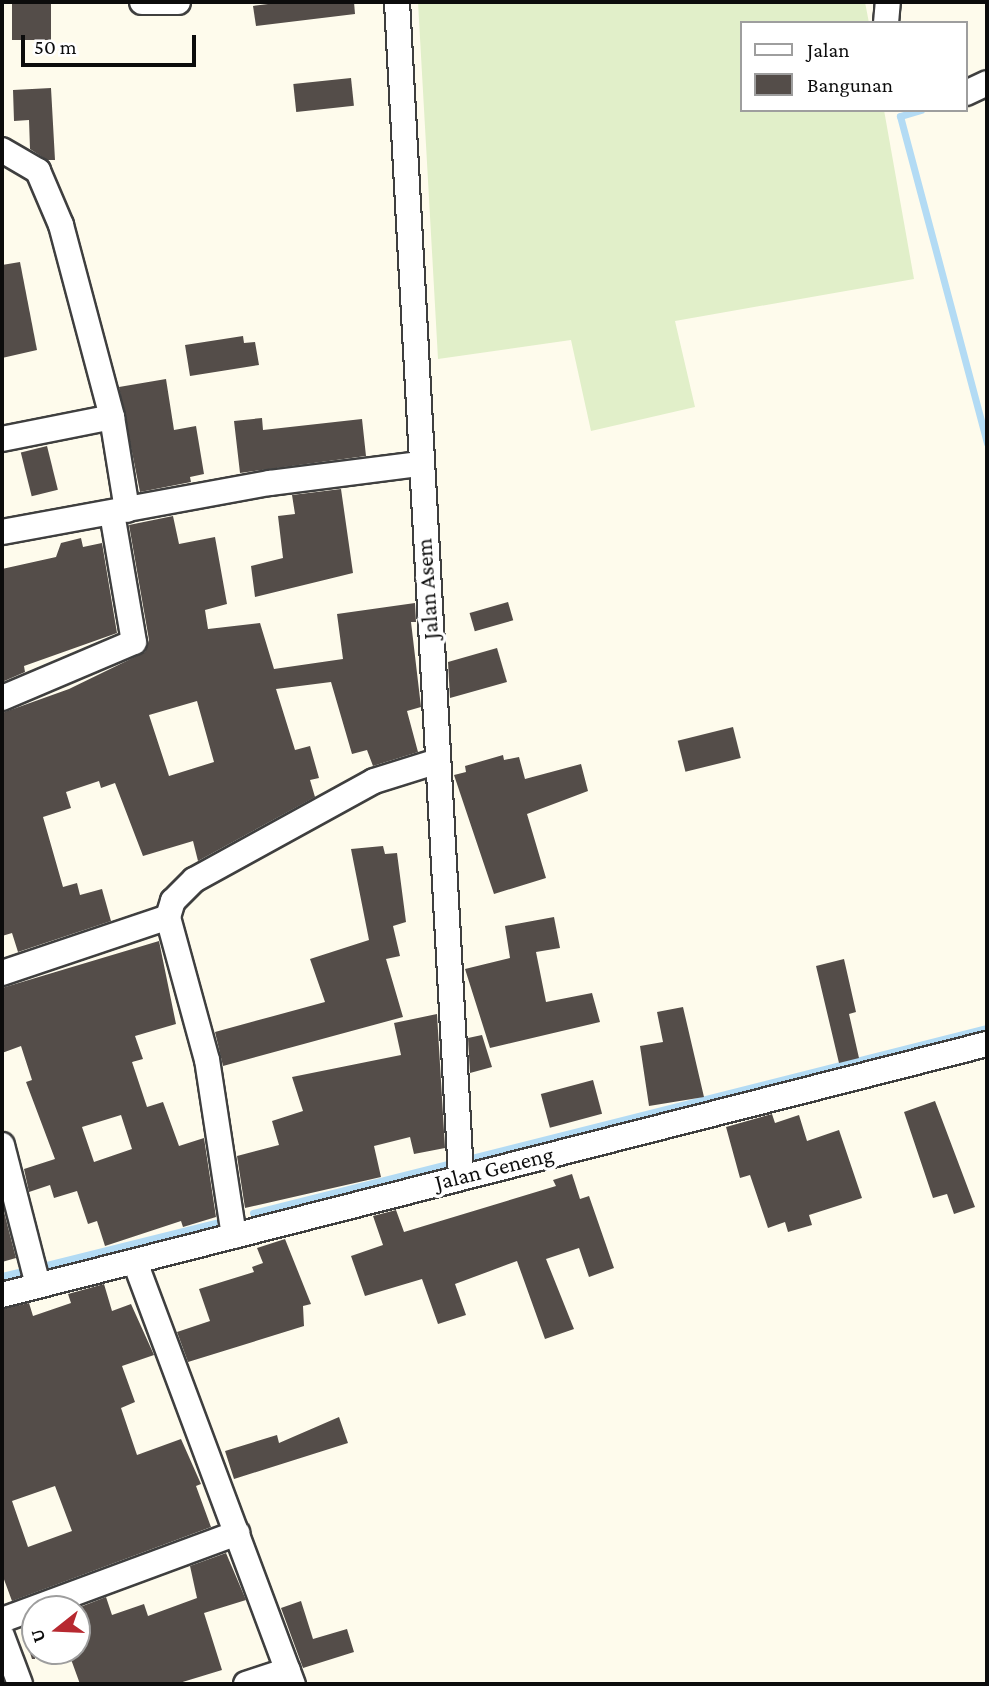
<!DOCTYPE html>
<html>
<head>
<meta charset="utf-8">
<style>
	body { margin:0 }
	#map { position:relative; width:989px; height:1686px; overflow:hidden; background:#fefbec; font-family:"Crimson Pro",serif }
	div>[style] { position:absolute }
	.pitch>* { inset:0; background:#e1efc9 }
	.stream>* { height:7px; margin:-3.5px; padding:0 3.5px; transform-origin:3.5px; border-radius:3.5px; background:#b3dbf4 }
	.building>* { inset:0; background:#544d49; transform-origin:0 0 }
	.roads { filter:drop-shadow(2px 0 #3f3f3f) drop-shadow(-2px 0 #3f3f3f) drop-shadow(0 2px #3f3f3f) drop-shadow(0 -2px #3f3f3f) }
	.street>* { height:24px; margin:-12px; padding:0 12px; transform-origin:12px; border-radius:12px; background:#fff }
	span { translate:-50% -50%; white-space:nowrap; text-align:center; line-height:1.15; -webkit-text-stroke:7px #fff; paint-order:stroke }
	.street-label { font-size:23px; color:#0c0c0c }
	.frame { position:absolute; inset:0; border:4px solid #0c0c0c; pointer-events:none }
	.legend { position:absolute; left:740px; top:21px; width:228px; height:91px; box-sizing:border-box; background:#fff; border:2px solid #9e9e9e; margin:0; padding:9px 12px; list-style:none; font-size:21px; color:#0c0c0c }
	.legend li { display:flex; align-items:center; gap:14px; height:35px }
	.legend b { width:35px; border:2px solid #9e9e9e }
	.north { position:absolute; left:21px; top:1595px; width:70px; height:70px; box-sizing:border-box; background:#fff; border:2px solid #9e9e9e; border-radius:50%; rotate:252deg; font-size:19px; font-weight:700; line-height:28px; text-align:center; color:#0c0c0c }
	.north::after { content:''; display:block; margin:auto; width:24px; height:32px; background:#b72930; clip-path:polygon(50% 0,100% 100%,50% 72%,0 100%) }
	.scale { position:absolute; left:21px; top:35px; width:175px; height:32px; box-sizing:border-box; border:4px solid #0c0c0c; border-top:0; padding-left:9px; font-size:21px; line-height:24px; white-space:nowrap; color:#0c0c0c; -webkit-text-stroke:5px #fff; paint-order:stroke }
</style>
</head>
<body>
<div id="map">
	<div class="pitch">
		<i style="clip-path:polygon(418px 2px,865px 2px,869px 23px,742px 23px,742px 110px,884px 110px,914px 279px,675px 321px,695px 407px,591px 431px,571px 340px,438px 359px)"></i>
	</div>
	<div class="stream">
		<i style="left:921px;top:110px;width:22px;rotate:164deg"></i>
		<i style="left:900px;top:116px;width:339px;rotate:75.1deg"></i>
		<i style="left:253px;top:1213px;width:757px;rotate:-14.15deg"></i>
		<i style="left:2px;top:1276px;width:223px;rotate:-14deg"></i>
	</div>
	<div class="building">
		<i style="left:12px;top:2px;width:39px;height:38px"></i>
		<i style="clip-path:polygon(284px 2px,354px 2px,355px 14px,256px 26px,253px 6px)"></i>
		<i style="left:351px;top:78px;width:28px;height:58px;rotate:84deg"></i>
		<i style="clip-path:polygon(51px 88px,55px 160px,47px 160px,30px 149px,29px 120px,14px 121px,13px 90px)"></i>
		<i style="clip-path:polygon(20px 262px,37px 350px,2px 358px,2px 265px)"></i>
		<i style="clip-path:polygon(243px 336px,244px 343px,255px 342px,259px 365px,190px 376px,185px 345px)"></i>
		<i style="clip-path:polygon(166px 379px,174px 430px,196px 426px,204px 474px,190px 477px,191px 482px,140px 492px,119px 387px)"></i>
		<i style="clip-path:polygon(262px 418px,263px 430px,362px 419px,366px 456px,240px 473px,234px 421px)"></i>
		<i style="left:47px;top:446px;width:45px;height:27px;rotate:76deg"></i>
		<i style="clip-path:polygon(341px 489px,353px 573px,255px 597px,251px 566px,283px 558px,278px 516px,295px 514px,292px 495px)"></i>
		<i style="clip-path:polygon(evenodd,173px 516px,179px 544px,215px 537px,227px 604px,205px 610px,208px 629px,260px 623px,274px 669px,343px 659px,337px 614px,415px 603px,416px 622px,411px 622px,421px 707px,407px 711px,418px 752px,373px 766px,367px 750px,352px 754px,331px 682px,276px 689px,295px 750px,310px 746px,319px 778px,310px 780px,315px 797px,198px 861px,193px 841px,143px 856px,115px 783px,101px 788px,99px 781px,66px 792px,71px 808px,43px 817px,63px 887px,77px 883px,80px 895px,102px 889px,111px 921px,18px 952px,12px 933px,2px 936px,2px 713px,69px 689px,145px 652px,149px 640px,129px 525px,173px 516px,197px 701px,214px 762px,169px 776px,149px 715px,197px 701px)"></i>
		<i style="clip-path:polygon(81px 538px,83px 547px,102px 543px,117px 633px,24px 666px,25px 672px,2px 682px,2px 569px,56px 557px,61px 543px)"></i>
		<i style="left:508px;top:602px;width:19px;height:40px;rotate:74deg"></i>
		<i style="clip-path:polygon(497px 648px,507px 682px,450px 698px,448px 662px)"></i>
		<i style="left:733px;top:727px;width:32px;height:57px;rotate:76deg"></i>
		<i style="clip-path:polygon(503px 755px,504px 760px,519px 757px,525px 779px,581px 764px,588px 791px,527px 814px,546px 878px,494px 894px,454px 775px,466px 772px,465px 766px)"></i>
		<i style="clip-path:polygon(383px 846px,385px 854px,397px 853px,406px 922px,393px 926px,400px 956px,386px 959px,403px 1017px,223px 1066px,215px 1032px,325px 1002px,310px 959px,369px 940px,351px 849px)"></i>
		<i style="clip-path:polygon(554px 917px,560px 948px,536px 952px,546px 1002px,592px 993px,600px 1022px,490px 1048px,465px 969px,510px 958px,505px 926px)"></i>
		<i style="clip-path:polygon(evenodd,159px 941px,176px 1024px,135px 1036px,143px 1059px,132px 1062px,147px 1107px,163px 1102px,179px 1146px,204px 1138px,216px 1217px,183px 1227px,181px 1221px,105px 1246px,97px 1221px,88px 1224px,77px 1191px,54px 1198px,50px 1185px,29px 1192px,24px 1169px,55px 1159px,26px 1082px,32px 1080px,21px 1046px,2px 1053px,2px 988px,159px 941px,121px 1115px,132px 1149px,94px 1162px,82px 1127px,121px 1115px)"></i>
		<i style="clip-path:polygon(844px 959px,856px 1012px,849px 1014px,859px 1058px,839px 1063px,816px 966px)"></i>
		<i style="clip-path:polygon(683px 1007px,704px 1097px,649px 1106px,640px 1046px,663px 1042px,657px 1012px)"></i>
		<i style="clip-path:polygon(437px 1014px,445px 1148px,414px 1154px,410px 1137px,374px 1146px,381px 1177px,245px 1208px,237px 1156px,279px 1145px,272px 1121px,303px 1111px,292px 1077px,401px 1055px,394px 1023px)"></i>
		<i style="clip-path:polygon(482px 1035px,492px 1067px,470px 1073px,468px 1038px)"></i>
		<i style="left:593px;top:1080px;width:35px;height:54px;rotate:75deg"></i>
		<i style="clip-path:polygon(935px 1101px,975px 1207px,954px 1214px,947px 1194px,933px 1198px,904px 1112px)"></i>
		<i style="clip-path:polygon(772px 1114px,775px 1123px,799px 1115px,807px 1141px,839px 1130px,862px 1198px,809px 1215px,812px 1225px,788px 1232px,785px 1222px,768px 1228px,750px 1175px,740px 1178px,726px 1127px)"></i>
		<i style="clip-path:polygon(572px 1174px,580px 1199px,589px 1196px,614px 1268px,589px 1277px,579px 1248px,546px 1259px,574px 1329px,545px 1339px,517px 1261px,455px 1284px,466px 1315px,438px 1324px,422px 1279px,365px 1296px,351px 1256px,383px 1245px,373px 1216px,396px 1210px,404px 1232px,556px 1186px,553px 1180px)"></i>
		<i style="clip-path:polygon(2px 1204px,16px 1258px,2px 1262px)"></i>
		<i style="clip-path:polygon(285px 1239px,311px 1304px,303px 1306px,304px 1326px,188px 1362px,177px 1332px,210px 1321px,199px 1289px,254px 1272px,252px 1267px,263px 1263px,257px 1248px)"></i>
		<i style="clip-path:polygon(evenodd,104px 1284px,112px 1311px,131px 1304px,154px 1355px,122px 1366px,135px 1402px,121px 1408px,137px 1455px,181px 1439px,201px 1484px,196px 1486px,211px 1527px,12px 1601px,2px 1574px,2px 1309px,29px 1303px,33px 1316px,71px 1303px,68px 1294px,104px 1284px,55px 1486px,72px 1531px,28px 1547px,12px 1501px,55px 1486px)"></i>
		<i style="clip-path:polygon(339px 1417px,348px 1443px,234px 1479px,225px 1451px,277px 1435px,279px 1443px)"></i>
		<i style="clip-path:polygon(226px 1553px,246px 1600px,204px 1613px,222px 1670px,176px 1684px,80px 1684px,68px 1651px,77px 1651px,75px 1609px,106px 1597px,112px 1615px,144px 1604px,148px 1616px,197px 1598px,190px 1566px)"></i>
		<i style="clip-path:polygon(301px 1601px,313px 1639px,347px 1629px,354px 1652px,303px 1668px,281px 1608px)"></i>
		<i style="clip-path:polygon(35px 1624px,35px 1659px,32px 1659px,22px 1629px)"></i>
	</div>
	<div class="roads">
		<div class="street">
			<i style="left:142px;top:2px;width:36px"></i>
			<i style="left:397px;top:2px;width:1177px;rotate:86.88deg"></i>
			<i style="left:886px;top:23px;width:21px;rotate:-85deg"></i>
			<i style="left:966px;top:93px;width:23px;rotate:-25deg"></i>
			<i style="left:2px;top:150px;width:42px;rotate:30.3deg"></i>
			<i style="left:38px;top:171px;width:59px;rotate:66.9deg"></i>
			<i style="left:61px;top:225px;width:199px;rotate:75.1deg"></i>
			<i style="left:112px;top:417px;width:94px;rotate:80.8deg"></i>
			<i style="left:2px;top:439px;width:112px;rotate:-11.3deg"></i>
			<i style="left:2px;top:532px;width:272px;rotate:-10.4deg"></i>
			<i style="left:270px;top:483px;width:149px;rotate:-7.3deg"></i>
			<i style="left:2px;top:698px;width:143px;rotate:-23deg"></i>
			<i style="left:134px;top:642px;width:131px;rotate:-99.7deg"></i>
			<i style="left:2px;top:973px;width:175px;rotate:-18.6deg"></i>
			<i style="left:2px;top:1145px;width:145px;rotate:75.6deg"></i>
			<i style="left:234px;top:1236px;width:178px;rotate:-98.7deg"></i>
			<i style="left:207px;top:1060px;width:148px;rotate:-105.3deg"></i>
			<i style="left:168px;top:917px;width:17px;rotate:-73deg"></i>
			<i style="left:173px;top:901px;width:30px;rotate:-45deg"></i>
			<i style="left:194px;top:880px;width:205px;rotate:-28.8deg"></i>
			<i style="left:374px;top:781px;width:67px;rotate:-17.4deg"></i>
			<i style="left:135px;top:1262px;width:451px;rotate:69.5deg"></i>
			<i style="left:2px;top:1295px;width:1016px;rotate:-14.3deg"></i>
			<i style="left:2px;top:1620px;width:251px;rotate:-20.3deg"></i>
			<i style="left:2px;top:1636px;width:51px;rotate:69.4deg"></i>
			<i style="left:246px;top:1684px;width:44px;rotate:-18.4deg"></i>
		</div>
	</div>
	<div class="street-label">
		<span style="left:427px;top:589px;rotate:-94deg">Jalan Asem</span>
		<span style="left:494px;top:1168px;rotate:-14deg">Jalan Geneng</span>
	</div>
	<div class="frame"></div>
	<ul class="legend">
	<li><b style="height:9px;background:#fff"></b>Jalan</li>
	<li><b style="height:19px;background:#544d49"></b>Bangunan</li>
	</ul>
	<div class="north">U</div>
	<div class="scale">50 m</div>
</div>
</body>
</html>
